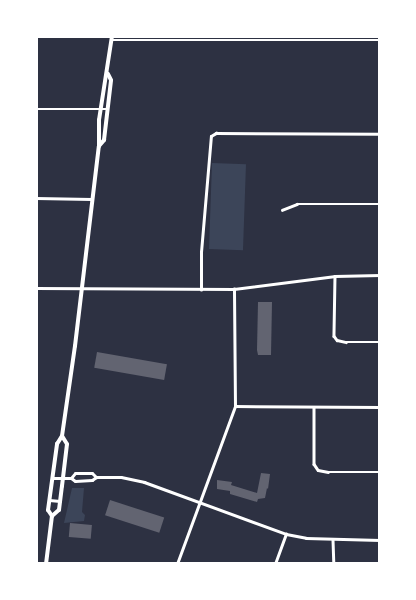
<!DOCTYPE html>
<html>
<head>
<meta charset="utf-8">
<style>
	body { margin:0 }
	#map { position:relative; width:416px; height:600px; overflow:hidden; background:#2d3142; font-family:"Fira Sans Condensed",sans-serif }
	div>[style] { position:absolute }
	.green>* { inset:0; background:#3c4559; transform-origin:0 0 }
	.building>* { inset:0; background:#626471; transform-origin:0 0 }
	.minor>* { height:2.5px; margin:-1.25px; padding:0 1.25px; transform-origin:1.25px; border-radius:1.25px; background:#fff }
	.tertiary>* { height:3px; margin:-1.5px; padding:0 1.5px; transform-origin:1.5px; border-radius:1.5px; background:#fff }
	.secondary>* { height:3px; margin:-1.5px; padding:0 1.5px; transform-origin:1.5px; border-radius:1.5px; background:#fff }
	.primary>* { height:4px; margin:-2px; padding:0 2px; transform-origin:2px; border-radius:2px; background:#fff }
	span { translate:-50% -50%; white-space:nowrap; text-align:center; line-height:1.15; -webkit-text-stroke:4px #fff; paint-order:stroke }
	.frame { position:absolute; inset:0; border:38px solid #fff; pointer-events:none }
</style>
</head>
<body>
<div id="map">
	<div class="green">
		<i style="left:212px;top:163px;width:34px;height:86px;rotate:2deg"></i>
		<i style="clip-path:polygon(72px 488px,84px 488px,82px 512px,85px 515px,84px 521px,64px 523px)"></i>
	</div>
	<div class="building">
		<i style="clip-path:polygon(258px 302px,272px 302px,271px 355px,258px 355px,257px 350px)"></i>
		<i style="left:97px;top:352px;width:71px;height:16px;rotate:10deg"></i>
		<i style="clip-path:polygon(261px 473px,270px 474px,268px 489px,267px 488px,265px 498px,258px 499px,257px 502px,230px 494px,230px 491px,217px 489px,217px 480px,232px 482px,231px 485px,257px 493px)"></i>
		<i style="left:110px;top:500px;width:57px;height:16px;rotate:18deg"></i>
		<i style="left:70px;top:523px;width:22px;height:14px;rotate:5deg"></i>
	</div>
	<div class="minor">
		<i style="left:112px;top:40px;width:268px"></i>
		<i style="left:36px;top:109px;width:71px"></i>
		<i style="left:36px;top:198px;width:55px;rotate:1deg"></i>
		<i style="left:282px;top:210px;width:16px;rotate:-22deg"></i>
		<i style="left:297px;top:204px;width:83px"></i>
		<i style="left:335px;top:276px;width:60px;rotate:91deg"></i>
		<i style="left:334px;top:336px;width:5px;rotate:53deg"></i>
		<i style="left:337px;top:340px;width:9px;rotate:13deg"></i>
		<i style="left:346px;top:342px;width:34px"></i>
		<i style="left:36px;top:288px;width:198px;rotate:0.3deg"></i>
		<i style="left:234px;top:289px;width:102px;rotate:-7.3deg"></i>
		<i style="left:335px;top:276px;width:45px;rotate:-1.3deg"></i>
		<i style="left:201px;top:290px;width:38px;rotate:-90deg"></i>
		<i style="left:201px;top:252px;width:116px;rotate:-85.1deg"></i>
		<i style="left:211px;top:136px;width:6px;rotate:-31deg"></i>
		<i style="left:216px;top:133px;width:164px;rotate:0.3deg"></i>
		<i style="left:235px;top:406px;width:145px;rotate:0.4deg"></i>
		<i style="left:314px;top:407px;width:57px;rotate:90deg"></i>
		<i style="left:314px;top:464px;width:7px;rotate:56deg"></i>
		<i style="left:318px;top:470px;width:10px;rotate:11deg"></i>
		<i style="left:328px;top:472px;width:52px"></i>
		<i style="left:333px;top:540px;width:24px;rotate:88deg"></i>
		<i style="left:177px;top:564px;width:168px;rotate:-69.8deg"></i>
		<i style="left:235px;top:406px;width:117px;rotate:-90.5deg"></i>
		<i style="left:275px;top:564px;width:32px;rotate:-70deg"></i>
	</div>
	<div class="tertiary">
		<i style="left:52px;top:478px;width:19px"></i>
		<i style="left:71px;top:478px;width:5px;rotate:37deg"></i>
		<i style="left:75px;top:481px;width:17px;rotate:-3deg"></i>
		<i style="left:92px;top:480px;width:5px;rotate:-37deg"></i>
		<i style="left:96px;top:477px;width:25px"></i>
		<i style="left:121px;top:477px;width:24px;rotate:12deg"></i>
		<i style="left:144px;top:482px;width:151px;rotate:20.1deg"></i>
		<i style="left:286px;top:534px;width:20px;rotate:11deg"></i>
		<i style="left:306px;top:538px;width:74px;rotate:1.5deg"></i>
		<i style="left:71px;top:478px;width:6px;rotate:-51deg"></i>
		<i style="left:75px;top:473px;width:17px"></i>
		<i style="left:92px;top:473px;width:6px;rotate:45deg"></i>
	</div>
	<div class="secondary">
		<i style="left:49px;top:500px;width:11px;rotate:5deg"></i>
	</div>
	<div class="primary">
		<i style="left:99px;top:146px;width:8px;rotate:-50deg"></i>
		<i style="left:104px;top:140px;width:60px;rotate:-83.3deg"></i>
		<i style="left:111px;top:80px;width:7px;rotate:-117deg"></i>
		<i style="left:52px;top:516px;width:7px;rotate:-124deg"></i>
		<i style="left:48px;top:510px;width:67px;rotate:-82.2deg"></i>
		<i style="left:57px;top:444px;width:9px;rotate:-58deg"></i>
		<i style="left:62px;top:436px;width:91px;rotate:-81.8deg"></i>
		<i style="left:75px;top:346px;width:201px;rotate:-83.2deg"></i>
		<i style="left:99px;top:146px;width:26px;rotate:-90deg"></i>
		<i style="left:99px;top:120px;width:85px;rotate:-81.2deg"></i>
		<i style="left:46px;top:564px;width:48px;rotate:-82.9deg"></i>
		<i style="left:52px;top:516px;width:9px;rotate:-41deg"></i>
		<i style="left:59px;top:510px;width:24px;rotate:-83deg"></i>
		<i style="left:62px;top:486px;width:42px;rotate:-83.2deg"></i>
		<i style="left:67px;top:444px;width:9px;rotate:-122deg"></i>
	</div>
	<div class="frame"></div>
</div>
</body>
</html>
